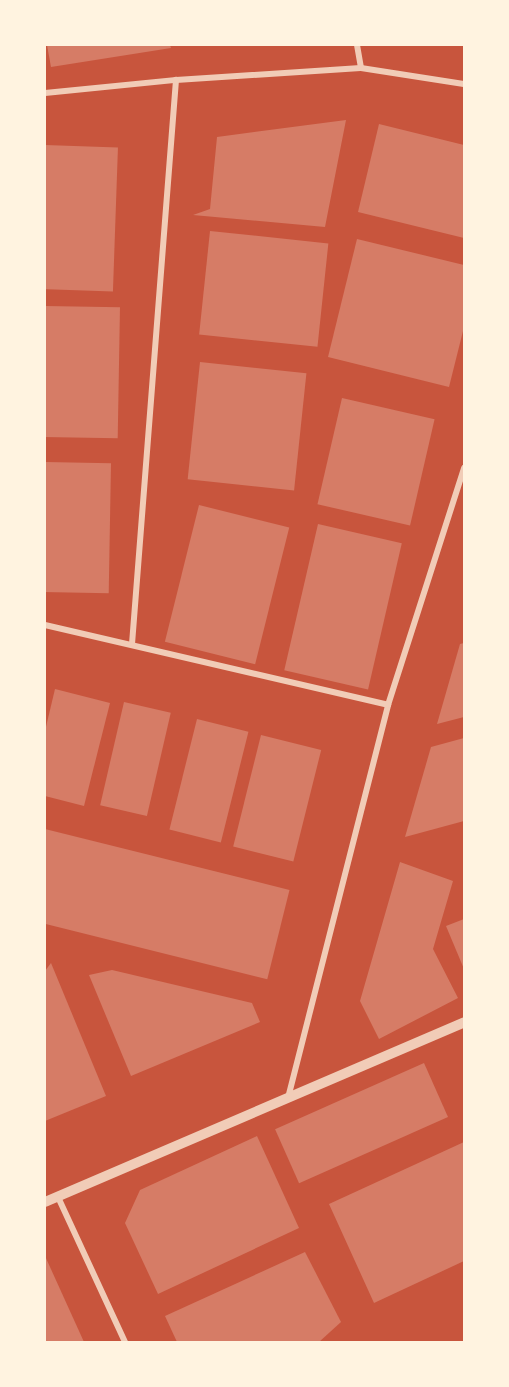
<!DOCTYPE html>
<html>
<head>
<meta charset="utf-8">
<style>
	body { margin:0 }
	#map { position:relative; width:509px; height:1387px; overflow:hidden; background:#c8553d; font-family:Cabin,sans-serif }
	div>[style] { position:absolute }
	.building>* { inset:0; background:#d67c66; transform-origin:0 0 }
	.minor>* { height:6px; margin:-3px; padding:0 3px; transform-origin:3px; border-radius:3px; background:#f1ccb7 }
	.tertiary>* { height:10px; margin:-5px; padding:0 5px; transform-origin:5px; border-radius:5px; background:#f1ccb7 }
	span { translate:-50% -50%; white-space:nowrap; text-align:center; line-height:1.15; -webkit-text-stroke:4.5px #fff3e0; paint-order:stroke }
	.frame { position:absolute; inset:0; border:46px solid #fff3e0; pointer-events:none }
</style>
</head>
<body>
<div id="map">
	<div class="building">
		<i style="clip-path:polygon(47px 45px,170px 45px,171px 48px,51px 67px)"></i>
		<i style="clip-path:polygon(346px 120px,325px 227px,193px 215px,210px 209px,217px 137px)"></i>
		<i style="clip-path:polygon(379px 124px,464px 145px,464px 238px,358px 212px)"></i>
		<i style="left:45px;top:145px;width:73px;height:144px;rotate:2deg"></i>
		<i style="left:210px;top:231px;width:119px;height:104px;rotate:6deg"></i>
		<i style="clip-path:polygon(357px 239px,464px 265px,464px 327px,449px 387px,328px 357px)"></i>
		<i style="left:45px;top:306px;width:75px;height:131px;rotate:1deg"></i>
		<i style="left:200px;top:362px;width:107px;height:118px;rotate:6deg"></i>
		<i style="left:342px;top:398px;width:95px;height:109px;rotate:13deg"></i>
		<i style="left:45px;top:462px;width:66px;height:130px;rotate:1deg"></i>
		<i style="left:199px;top:505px;width:93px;height:141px;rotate:14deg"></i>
		<i style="left:318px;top:524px;width:86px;height:150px;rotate:13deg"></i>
		<i style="clip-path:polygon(464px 643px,464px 717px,437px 724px,460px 644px)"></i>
		<i style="clip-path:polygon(55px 689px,110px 703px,84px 806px,45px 796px,45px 731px)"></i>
		<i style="left:124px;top:702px;width:48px;height:106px;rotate:13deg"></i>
		<i style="left:197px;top:719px;width:53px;height:114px;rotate:14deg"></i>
		<i style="left:261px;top:735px;width:62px;height:115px;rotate:14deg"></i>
		<i style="clip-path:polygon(464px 738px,464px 821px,405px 837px,431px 747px)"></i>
		<i style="left:45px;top:829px;width:252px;height:92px;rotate:14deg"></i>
		<i style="clip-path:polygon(400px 862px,453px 881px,433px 949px,458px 998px,379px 1039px,360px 1001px)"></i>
		<i style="clip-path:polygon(464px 919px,464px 969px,446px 926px)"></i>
		<i style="clip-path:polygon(51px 963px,106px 1096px,45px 1121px,45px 971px)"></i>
		<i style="clip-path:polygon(112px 970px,252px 1003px,260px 1022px,131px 1076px,89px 975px)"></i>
		<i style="left:424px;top:1063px;width:59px;height:163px;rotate:66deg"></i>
		<i style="clip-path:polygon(257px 1136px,299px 1228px,158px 1294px,125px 1223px,140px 1190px)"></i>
		<i style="clip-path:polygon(464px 1142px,464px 1261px,374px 1303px,329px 1204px)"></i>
		<i style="clip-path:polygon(305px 1252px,341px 1322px,319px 1342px,177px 1342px,165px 1316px)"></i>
		<i style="clip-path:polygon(45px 1256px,84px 1342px,45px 1342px)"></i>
	</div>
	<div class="minor">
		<i style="left:357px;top:45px;width:23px;rotate:80deg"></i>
		<i style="left:45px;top:93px;width:132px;rotate:-5.7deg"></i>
		<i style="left:176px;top:80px;width:185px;rotate:-3.7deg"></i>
		<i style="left:361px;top:68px;width:104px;rotate:8.8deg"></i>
		<i style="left:45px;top:625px;width:352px;rotate:13.1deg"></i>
		<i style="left:132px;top:644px;width:566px;rotate:-85.54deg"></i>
		<i style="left:288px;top:1098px;width:406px;rotate:-75.7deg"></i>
		<i style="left:388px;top:705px;width:249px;rotate:-72.2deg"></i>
		<i style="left:58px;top:1197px;width:160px;rotate:65.2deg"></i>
	</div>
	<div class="tertiary">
		<i style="left:45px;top:1202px;width:456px;rotate:-23.2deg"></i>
	</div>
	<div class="frame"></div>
</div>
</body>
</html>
